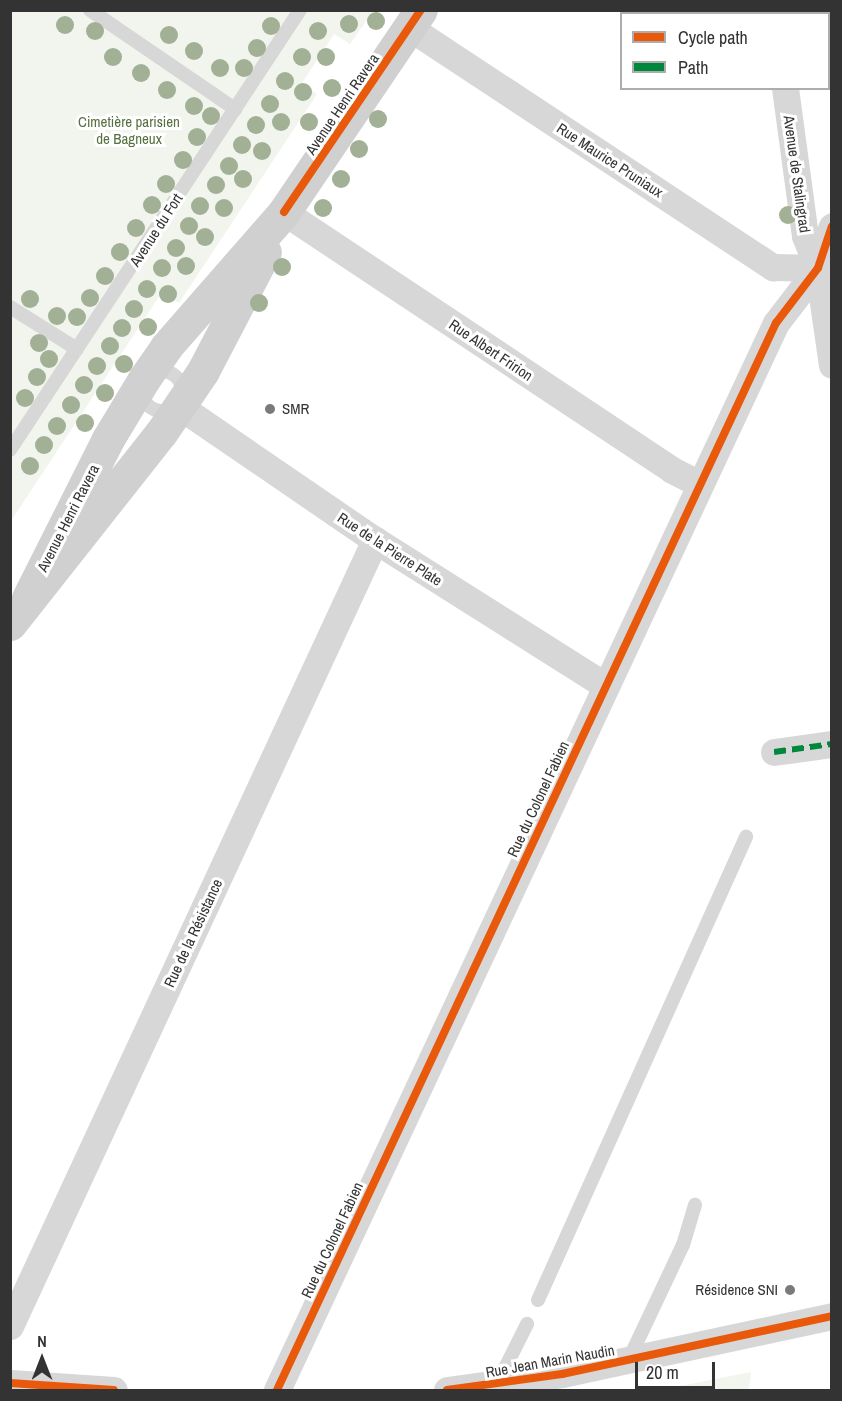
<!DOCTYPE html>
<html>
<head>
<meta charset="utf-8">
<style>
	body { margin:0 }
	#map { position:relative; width:842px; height:1401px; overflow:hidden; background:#fff; font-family:"Archivo Narrow",sans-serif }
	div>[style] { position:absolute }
	.green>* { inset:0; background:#f1f5ed }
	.lane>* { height:14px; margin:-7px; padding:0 7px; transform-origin:7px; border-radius:7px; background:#d7d7d7 }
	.lane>.ring { margin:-7px; padding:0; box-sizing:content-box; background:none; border:14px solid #d7d7d7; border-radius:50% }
	.street>* { height:27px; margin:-13.5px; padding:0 13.5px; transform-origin:13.5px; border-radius:13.5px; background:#d7d7d7 }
	.secondary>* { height:33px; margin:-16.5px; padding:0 16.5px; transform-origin:16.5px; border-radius:16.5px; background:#d0d0d0 }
	.quiet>* { height:6px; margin-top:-3px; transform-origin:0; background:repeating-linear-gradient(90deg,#00873e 0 12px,transparent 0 18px) }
	.cycleway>* { height:8px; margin:-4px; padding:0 4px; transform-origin:4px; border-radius:4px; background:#e8590c }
	.trees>* { width:18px; height:18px; margin:-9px; border-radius:50%; background:#a2b095 }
	.dots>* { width:16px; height:16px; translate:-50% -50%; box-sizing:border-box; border:3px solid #fff; border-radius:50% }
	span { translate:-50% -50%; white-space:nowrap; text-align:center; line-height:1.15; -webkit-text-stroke:6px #fff; paint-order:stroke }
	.street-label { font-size:15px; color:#333 }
	.park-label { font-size:15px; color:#56703f }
	.poi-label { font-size:15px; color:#333 }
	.left { translate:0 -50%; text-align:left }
	.right { translate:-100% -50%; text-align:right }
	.frame { position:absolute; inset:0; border:12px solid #333; pointer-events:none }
	.legend { position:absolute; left:620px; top:12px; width:210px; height:78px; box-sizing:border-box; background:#fff; border:2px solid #adadad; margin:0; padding:8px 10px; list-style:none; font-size:18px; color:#333 }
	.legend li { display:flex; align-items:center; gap:12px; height:30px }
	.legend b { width:30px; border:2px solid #adadad }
	.north { position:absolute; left:12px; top:1329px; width:60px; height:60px; -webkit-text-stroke:4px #fff; paint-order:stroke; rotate:0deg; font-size:16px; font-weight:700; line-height:24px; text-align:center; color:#333 }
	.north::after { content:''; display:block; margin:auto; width:21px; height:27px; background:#333; clip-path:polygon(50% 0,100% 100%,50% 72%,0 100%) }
	.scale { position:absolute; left:635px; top:1362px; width:80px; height:27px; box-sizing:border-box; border:3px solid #333; border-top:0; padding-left:8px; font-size:18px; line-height:21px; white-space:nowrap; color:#333; -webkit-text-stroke:4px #fff; paint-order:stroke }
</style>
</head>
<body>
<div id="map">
	<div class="green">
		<i style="clip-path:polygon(11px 11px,373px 11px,350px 44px,334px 34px,302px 83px,317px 94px,179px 303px,162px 292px,11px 521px)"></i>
		<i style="clip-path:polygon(751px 1372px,749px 1390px,660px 1390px)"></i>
	</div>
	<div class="lane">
		<i style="left:90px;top:10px;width:176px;rotate:34.3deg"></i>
		<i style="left:10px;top:307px;width:79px;rotate:32.1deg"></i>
		<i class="ring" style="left:142px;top:371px;width:26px;height:26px"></i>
		<i style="left:10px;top:450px;width:527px;rotate:-56.61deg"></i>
		<i style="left:538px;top:1300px;width:508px;rotate:-65.81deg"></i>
		<i style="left:629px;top:1359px;width:126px;rotate:-64.7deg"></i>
		<i style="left:683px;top:1245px;width:42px;rotate:-73.3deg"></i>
		<i style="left:498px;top:1382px;width:65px;rotate:-63.4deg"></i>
	</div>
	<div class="street">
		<i style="left:775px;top:10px;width:4px;rotate:76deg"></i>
		<i style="left:410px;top:28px;width:435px;rotate:33.4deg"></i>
		<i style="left:773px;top:267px;width:45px;rotate:1.3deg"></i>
		<i style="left:785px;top:88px;width:149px;rotate:82.3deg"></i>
		<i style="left:805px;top:236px;width:35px;rotate:68deg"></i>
		<i style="left:818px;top:268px;width:98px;rotate:81.8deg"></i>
		<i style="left:284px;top:212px;width:466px;rotate:33.6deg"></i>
		<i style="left:672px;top:470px;width:31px;rotate:27deg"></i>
		<i style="left:179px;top:406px;width:237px;rotate:34.4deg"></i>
		<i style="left:375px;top:540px;width:273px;rotate:32.3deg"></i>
		<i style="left:774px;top:752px;width:59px;rotate:-7.9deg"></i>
		<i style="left:10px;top:1326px;width:867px;rotate:-65.09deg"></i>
		<i style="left:10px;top:1383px;width:104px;rotate:3.9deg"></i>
		<i style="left:277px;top:1390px;width:1178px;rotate:-64.94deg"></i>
		<i style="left:776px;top:323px;width:69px;rotate:-52.6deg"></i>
		<i style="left:818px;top:268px;width:44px;rotate:-71.6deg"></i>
		<i style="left:447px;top:1390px;width:116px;rotate:-7.9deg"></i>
		<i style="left:562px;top:1374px;width:276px;rotate:-12.1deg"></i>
	</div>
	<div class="secondary">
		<i style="left:28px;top:598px;width:178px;rotate:-63.3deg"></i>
		<i style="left:108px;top:439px;width:70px;rotate:-59deg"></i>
		<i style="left:144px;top:379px;width:39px;rotate:-55deg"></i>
		<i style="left:166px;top:347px;width:179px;rotate:-48.8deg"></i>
		<i style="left:284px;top:212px;width:244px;rotate:-55.9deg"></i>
		<i style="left:10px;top:624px;width:243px;rotate:-51.7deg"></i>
		<i style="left:161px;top:433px;width:75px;rotate:-55.9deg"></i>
		<i style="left:203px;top:371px;width:134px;rotate:-62.5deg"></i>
	</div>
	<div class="quiet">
		<i style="left:774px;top:752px;width:59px;rotate:-7.9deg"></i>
	</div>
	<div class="cycleway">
		<i style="left:284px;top:212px;width:244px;rotate:-55.9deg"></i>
		<i style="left:10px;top:1383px;width:104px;rotate:3.9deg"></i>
		<i style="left:277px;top:1390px;width:1178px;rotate:-64.94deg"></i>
		<i style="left:776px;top:323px;width:69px;rotate:-52.6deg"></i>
		<i style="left:818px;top:268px;width:44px;rotate:-71.6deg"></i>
		<i style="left:447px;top:1390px;width:116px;rotate:-7.9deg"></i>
		<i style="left:562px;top:1374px;width:276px;rotate:-12.1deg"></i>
	</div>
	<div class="trees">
		<i style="left:376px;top:21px"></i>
		<i style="left:349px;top:24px"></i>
		<i style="left:65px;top:25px"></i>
		<i style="left:271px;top:26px"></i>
		<i style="left:95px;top:31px"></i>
		<i style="left:318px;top:31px"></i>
		<i style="left:169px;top:35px"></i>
		<i style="left:257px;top:48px"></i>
		<i style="left:194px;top:51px"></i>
		<i style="left:113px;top:57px"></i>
		<i style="left:302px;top:57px"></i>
		<i style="left:326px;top:57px"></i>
		<i style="left:220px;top:68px"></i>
		<i style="left:244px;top:68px"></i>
		<i style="left:141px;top:73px"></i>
		<i style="left:285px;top:81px"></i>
		<i style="left:332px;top:88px"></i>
		<i style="left:167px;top:90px"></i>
		<i style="left:303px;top:92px"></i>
		<i style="left:270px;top:104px"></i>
		<i style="left:194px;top:106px"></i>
		<i style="left:211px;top:116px"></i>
		<i style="left:378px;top:119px"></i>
		<i style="left:281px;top:122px"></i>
		<i style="left:309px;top:122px"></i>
		<i style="left:256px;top:125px"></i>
		<i style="left:197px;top:137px"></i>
		<i style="left:242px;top:145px"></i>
		<i style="left:359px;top:149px"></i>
		<i style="left:262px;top:151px"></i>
		<i style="left:183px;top:160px"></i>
		<i style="left:229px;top:166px"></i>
		<i style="left:243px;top:179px"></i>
		<i style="left:341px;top:179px"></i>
		<i style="left:166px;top:184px"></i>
		<i style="left:216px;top:185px"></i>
		<i style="left:152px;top:205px"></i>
		<i style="left:200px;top:206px"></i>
		<i style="left:224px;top:208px"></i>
		<i style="left:323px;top:208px"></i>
		<i style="left:788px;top:215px"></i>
		<i style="left:189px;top:226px"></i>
		<i style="left:136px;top:228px"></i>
		<i style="left:205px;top:237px"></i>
		<i style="left:176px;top:248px"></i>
		<i style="left:120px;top:252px"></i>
		<i style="left:186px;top:266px"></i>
		<i style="left:282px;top:267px"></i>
		<i style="left:162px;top:268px"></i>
		<i style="left:105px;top:276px"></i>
		<i style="left:147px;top:289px"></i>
		<i style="left:168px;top:294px"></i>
		<i style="left:90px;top:298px"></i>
		<i style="left:30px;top:299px"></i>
		<i style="left:259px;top:303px"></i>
		<i style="left:134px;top:309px"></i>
		<i style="left:57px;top:316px"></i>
		<i style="left:77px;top:317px"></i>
		<i style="left:148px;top:327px"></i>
		<i style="left:122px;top:328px"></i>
		<i style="left:39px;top:343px"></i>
		<i style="left:110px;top:346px"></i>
		<i style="left:49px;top:359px"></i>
		<i style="left:124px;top:364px"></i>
		<i style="left:97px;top:366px"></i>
		<i style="left:37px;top:377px"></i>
		<i style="left:84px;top:385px"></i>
		<i style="left:105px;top:393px"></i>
		<i style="left:25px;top:398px"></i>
		<i style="left:71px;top:405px"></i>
		<i style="left:85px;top:423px"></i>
		<i style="left:57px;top:426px"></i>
		<i style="left:44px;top:445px"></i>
		<i style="left:30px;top:466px"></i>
	</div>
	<div class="dots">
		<i style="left:270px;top:409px;background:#7a7a7a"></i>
		<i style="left:790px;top:1290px;background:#7a7a7a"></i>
	</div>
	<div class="street-label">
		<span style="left:342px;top:104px;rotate:-56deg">Avenue Henri Ravera</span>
		<span style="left:610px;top:160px;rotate:33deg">Rue Maurice Pruniaux</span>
		<span style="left:797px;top:174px;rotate:82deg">Avenue de Stalingrad</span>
		<span style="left:156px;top:230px;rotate:-57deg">Avenue du Fort</span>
		<span style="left:491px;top:350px;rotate:34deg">Rue Albert Fririon</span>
		<span style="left:68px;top:518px;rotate:-63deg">Avenue Henri Ravera</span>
		<span style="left:390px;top:549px;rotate:33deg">Rue de la Pierre Plate</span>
		<span style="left:538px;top:799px;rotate:-65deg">Rue du Colonel Fabien</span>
		<span style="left:193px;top:933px;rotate:-65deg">Rue de la Résistance</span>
		<span style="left:332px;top:1240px;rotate:-65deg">Rue du Colonel Fabien</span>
		<span style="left:550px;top:1361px;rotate:-10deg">Rue Jean Marin Naudin</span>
	</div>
	<div class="park-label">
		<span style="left:129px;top:130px">Cimetière parisien<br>de Bagneux</span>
	</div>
	<div class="poi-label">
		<span class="left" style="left:282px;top:409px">SMR</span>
		<span class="right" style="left:778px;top:1290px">Résidence SNI</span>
	</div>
	<div class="frame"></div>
	<ul class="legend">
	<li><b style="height:8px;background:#e8590c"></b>Cycle path</li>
	<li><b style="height:8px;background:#00873e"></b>Path</li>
	</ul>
	<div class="north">N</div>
	<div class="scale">20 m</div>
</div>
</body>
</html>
